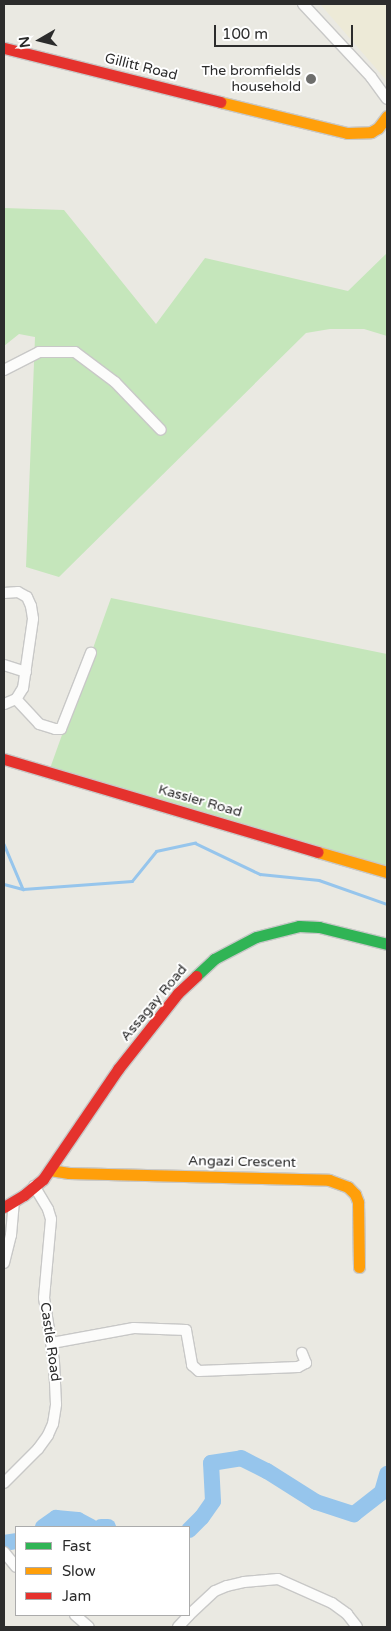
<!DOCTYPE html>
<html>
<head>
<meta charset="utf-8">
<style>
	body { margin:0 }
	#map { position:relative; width:391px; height:1631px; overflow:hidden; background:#eae9e2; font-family:"Varela Round",sans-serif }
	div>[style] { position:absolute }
	.education>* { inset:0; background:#edead7 }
	.green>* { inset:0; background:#c5e6bb }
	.stream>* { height:2.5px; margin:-1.25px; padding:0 1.25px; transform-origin:1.25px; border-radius:1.25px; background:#96c5ec }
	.river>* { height:16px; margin:-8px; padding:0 8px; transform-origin:8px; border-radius:8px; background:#96c5ec }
	.roads { filter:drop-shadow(1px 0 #c8c8c7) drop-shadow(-1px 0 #c8c8c7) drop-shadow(0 1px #c8c8c7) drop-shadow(0 -1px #c8c8c7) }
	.street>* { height:10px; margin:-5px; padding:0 5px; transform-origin:5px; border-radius:5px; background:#fcfcfb }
	.fast>* { height:11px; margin:-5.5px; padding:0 5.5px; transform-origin:5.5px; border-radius:5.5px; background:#30b455 }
	.slow>* { height:11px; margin:-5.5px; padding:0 5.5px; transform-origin:5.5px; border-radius:5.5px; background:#ff9f0a }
	.jam>* { height:11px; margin:-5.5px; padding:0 5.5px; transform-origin:5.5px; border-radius:5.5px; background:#e5322d }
	.dots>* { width:14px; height:14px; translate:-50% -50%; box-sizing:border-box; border:2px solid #fff; border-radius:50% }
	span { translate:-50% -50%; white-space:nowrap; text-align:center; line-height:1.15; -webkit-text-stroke:4px #fff; paint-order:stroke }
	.street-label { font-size:14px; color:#2c2c2c }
	.poi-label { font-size:14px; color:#2c2c2c }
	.right { translate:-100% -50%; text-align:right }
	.frame { position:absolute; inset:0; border:5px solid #2c2c2c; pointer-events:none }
	.legend { position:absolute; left:15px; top:1526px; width:175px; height:90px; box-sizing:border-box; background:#fff; border:1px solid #ababab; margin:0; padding:6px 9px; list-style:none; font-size:15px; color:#2c2c2c }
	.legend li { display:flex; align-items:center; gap:10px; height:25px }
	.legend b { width:25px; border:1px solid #ababab }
	.north { position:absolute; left:15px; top:15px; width:50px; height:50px; -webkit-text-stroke:4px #fff; paint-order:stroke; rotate:262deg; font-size:14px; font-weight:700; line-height:20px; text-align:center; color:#2c2c2c }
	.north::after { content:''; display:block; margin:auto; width:18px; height:22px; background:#2c2c2c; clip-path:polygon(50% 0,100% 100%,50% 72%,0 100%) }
	.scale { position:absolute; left:214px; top:25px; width:139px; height:22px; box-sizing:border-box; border:2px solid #2c2c2c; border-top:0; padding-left:6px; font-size:15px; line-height:18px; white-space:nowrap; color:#2c2c2c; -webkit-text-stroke:4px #fff; paint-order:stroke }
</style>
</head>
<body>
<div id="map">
	<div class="education">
		<i style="clip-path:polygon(320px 4px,387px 4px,387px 81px)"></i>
	</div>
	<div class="green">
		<i style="clip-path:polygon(4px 208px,64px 210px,156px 324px,205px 258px,348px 291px,387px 253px,387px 336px,364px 329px,330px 329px,306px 333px,59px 577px,26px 567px,35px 337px,19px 334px,4px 346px)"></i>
		<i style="clip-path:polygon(111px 598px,387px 654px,387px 875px,48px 774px)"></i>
	</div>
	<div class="stream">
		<i style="left:4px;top:844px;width:49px;rotate:67.1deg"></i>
		<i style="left:4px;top:884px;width:20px;rotate:15deg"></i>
		<i style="left:23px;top:889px;width:109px;rotate:-4.2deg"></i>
		<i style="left:132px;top:881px;width:38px;rotate:-51deg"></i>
		<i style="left:156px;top:851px;width:40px;rotate:-12deg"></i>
		<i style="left:195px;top:843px;width:72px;rotate:25.5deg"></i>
		<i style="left:260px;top:874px;width:59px;rotate:5.8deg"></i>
		<i style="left:319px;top:880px;width:72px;rotate:19.4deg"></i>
	</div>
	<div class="river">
		<i style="left:43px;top:1527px;width:16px;rotate:-35deg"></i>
		<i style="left:56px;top:1518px;width:22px;rotate:5deg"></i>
		<i style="left:78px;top:1520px;width:15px;rotate:28deg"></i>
		<i style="left:101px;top:1527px;width:7px"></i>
		<i style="left:189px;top:1530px;width:18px;rotate:-45deg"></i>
		<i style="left:202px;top:1517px;width:19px;rotate:-55deg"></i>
		<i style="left:213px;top:1501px;width:38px;rotate:-93deg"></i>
		<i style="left:211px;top:1463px;width:30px;rotate:-9deg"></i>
		<i style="left:241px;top:1458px;width:29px;rotate:27deg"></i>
		<i style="left:267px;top:1471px;width:58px;rotate:32.3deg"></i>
		<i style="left:316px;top:1502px;width:40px;rotate:18deg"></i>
		<i style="left:354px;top:1514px;width:36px;rotate:-38deg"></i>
		<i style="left:382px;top:1492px;width:19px;rotate:-74deg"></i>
		<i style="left:4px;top:1543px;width:12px;rotate:-9deg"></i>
	</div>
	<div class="roads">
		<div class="street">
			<i style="left:303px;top:4px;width:100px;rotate:47deg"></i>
			<i style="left:371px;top:77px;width:27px;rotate:54deg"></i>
			<i style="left:4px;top:370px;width:39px;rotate:-27deg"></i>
			<i style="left:39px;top:352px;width:36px"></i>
			<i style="left:75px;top:352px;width:50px;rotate:36.9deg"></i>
			<i style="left:115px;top:382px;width:66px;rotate:46.2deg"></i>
			<i style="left:4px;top:593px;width:14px;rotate:-4deg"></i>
			<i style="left:18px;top:592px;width:10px;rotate:29deg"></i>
			<i style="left:27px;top:597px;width:10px;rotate:66deg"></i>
			<i style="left:31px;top:606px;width:13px;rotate:81deg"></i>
			<i style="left:33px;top:619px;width:70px;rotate:98.2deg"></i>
			<i style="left:23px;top:688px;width:13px;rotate:122deg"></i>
			<i style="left:16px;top:699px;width:13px;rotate:157deg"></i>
			<i style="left:4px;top:665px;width:23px;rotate:18deg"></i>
			<i style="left:16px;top:699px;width:34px;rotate:47deg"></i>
			<i style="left:39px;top:724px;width:17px;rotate:17deg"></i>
			<i style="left:55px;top:729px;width:6px"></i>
			<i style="left:61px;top:729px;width:82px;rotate:-68.5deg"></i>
			<i style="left:4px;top:1263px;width:29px;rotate:-76deg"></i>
			<i style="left:11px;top:1235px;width:33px;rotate:-85deg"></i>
			<i style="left:52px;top:1343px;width:83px;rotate:-10.4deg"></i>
			<i style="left:134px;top:1328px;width:52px;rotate:2.2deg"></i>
			<i style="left:186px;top:1330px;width:36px;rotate:80deg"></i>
			<i style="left:192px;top:1365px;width:9px;rotate:41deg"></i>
			<i style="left:199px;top:1371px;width:99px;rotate:-2.3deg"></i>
			<i style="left:298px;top:1367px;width:9px;rotate:-27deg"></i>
			<i style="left:306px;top:1363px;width:11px;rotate:-112deg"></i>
			<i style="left:4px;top:1483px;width:48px;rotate:-45deg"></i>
			<i style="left:38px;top:1449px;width:17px;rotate:-54deg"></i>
			<i style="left:48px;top:1435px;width:12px;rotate:-66deg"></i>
			<i style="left:53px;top:1424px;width:20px;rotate:-81deg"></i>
			<i style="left:56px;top:1404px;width:43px;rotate:-92.7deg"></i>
			<i style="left:54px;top:1361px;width:64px;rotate:-99deg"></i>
			<i style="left:44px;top:1298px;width:79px;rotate:-84.9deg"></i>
			<i style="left:51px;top:1219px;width:10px;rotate:-107deg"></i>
			<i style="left:48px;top:1209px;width:27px;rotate:-121deg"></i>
			<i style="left:4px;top:1552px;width:19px;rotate:51deg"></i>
			<i style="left:75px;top:1615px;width:18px;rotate:41deg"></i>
			<i style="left:189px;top:1615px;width:35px;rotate:-43deg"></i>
			<i style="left:215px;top:1591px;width:13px;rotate:-23deg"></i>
			<i style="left:227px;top:1586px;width:17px;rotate:-13deg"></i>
			<i style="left:244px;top:1582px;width:34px;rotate:-5deg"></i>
			<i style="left:278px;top:1579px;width:59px;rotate:24deg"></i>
			<i style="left:332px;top:1603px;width:19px;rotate:36deg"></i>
			<i style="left:347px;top:1614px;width:16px;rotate:52deg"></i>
			<i style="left:178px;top:1627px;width:16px;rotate:-47deg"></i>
		</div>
		<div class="fast">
			<i style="left:196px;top:976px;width:25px;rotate:-43deg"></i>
			<i style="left:214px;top:959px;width:47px;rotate:-27.6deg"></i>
			<i style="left:256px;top:937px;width:44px;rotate:-14.3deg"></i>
			<i style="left:299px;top:926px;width:20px;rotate:3deg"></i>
			<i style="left:319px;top:927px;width:70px;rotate:14deg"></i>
		</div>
		<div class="slow">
			<i style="left:220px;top:102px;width:131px;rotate:13.7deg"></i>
			<i style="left:347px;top:133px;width:24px;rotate:-2deg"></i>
			<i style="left:371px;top:132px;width:8px;rotate:-30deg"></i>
			<i style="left:378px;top:128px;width:15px;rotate:-53deg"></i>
			<i style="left:318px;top:852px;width:72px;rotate:16.2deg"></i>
			<i style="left:50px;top:1170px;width:19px;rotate:9deg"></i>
			<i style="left:69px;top:1173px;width:260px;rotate:1.5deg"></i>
			<i style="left:329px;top:1180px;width:20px;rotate:20deg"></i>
			<i style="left:348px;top:1187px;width:10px;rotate:45deg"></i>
			<i style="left:355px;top:1194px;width:9px;rotate:69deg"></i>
			<i style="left:358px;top:1202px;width:65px;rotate:89.1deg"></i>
		</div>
		<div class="jam">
			<i style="left:4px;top:48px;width:223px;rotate:14deg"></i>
			<i style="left:4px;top:759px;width:327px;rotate:16.5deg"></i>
			<i style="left:4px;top:1207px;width:23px;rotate:-31deg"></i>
			<i style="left:24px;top:1195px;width:25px;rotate:-40deg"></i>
			<i style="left:43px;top:1179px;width:133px;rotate:-55.7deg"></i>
			<i style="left:118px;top:1069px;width:97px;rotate:-51.7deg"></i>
			<i style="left:178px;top:993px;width:25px;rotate:-43deg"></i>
		</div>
	</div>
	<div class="dots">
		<i style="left:311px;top:79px;background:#6e6e6c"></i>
	</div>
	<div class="street-label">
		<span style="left:141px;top:67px;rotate:14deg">Gillitt Road</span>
		<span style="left:200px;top:801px;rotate:16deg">Kassier Road</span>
		<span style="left:154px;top:1003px;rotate:-50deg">Assagay Road</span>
		<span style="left:242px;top:1162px;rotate:1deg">Angazi Crescent</span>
		<span style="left:50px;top:1342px;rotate:82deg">Castle Road</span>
	</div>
	<div class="poi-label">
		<span class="right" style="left:301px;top:79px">The bromfields<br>household</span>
	</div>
	<div class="frame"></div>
	<ul class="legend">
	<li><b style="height:6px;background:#30b455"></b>Fast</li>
	<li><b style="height:6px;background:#ff9f0a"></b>Slow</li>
	<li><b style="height:6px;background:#e5322d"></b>Jam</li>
	</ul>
	<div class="north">N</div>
	<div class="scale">100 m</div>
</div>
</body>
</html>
